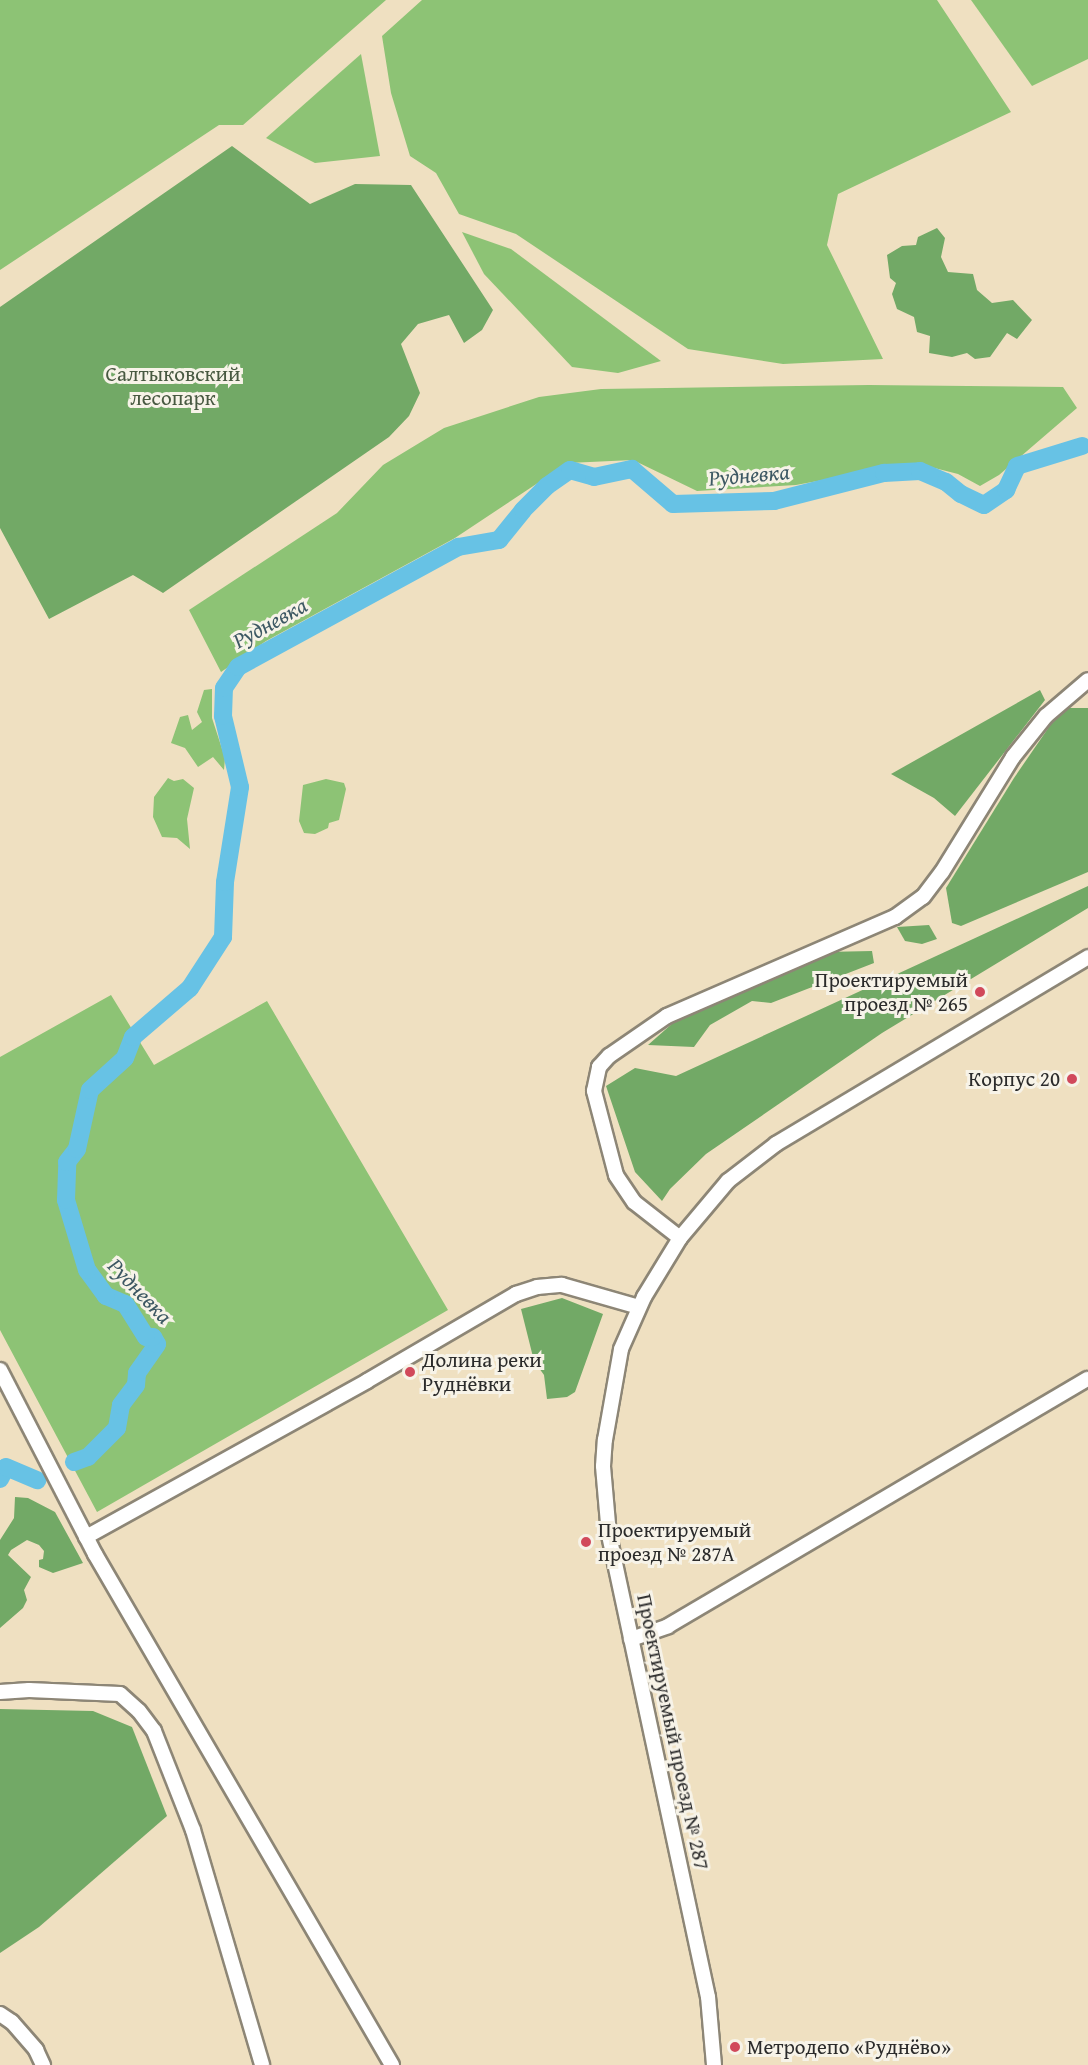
<!DOCTYPE html>
<html>
<head>
<meta charset="utf-8">
<style>
	body { margin:0 }
	#map { position:relative; width:1088px; height:2065px; overflow:hidden; background:#efe0c1; font-family:"Gentium Book Plus",serif }
	div>[style] { position:absolute }
	.green>* { inset:0; background:#8dc375 }
	.forest>* { inset:0; background:#72a966 }
	.river>* { height:18px; margin:-9px; padding:0 9px; transform-origin:9px; border-radius:9px; background:#67c2e5 }
	.roads { filter:drop-shadow(2px 0 #8d8676) drop-shadow(-2px 0 #8d8676) drop-shadow(0 2px #8d8676) drop-shadow(0 -2px #8d8676) }
	.minor>* { height:14px; margin:-7px; padding:0 7px; transform-origin:7px; border-radius:7px; background:#fff }
	.dots>* { width:16px; height:16px; translate:-50% -50%; box-sizing:border-box; border:3px solid #f7f3e8; border-radius:50% }
	span { translate:-50% -50%; white-space:nowrap; text-align:center; line-height:1.15; -webkit-text-stroke:6px #f7f3e8; paint-order:stroke }
	.park-label { font-size:21px; color:#485941 }
	.poi-label { font-size:21px; color:#2b2b2b }
	.right { translate:-100% -50%; text-align:right }
	.left { translate:0 -50%; text-align:left }
	.street-label { font-size:21px; color:#2b2b2b }
	.water-label { font-size:22px; color:#3d5863; font-style:italic }
</style>
</head>
<body>
<div id="map">
	<div class="green">
		<i style="clip-path:polygon(0 0,386px 0,243px 125px,219px 125px,0 270px)"></i>
		<i style="clip-path:polygon(422px 0,937px 0,1011px 112px,838px 194px,827px 245px,883px 359px,783px 364px,688px 349px,516px 234px,459px 214px,436px 173px,410px 156px,391px 93px,382px 36px)"></i>
		<i style="clip-path:polygon(971px 0,1088px 0,1088px 59px,1032px 86px)"></i>
		<i style="clip-path:polygon(361px 54px,380px 156px,315px 163px,266px 138px)"></i>
		<i style="clip-path:polygon(462px 232px,511px 249px,661px 361px,618px 373px,572px 367px,484px 274px)"></i>
		<i style="clip-path:polygon(869px 385px,1063px 387px,1077px 408px,999px 475px,980px 486px,958px 474px,915px 463px,796px 485px,697px 491px,633px 460px,568px 463px,455px 538px,266px 641px,221px 672px,189px 610px,337px 513px,383px 465px,444px 428px,539px 397px,601px 389px)"></i>
		<i style="clip-path:polygon(212px 689px,212px 718px,225px 758px,224px 770px,213px 757px,198px 767px,185px 748px,171px 743px,180px 717px,188px 715px,192px 730px,202px 722px,197px 712px,204px 690px)"></i>
		<i style="clip-path:polygon(168px 778px,174px 781px,183px 779px,194px 788px,187px 819px,190px 849px,177px 838px,162px 837px,153px 817px,154px 797px)"></i>
		<i style="clip-path:polygon(326px 779px,344px 783px,346px 789px,339px 820px,329px 823px,328px 828px,315px 834px,304px 833px,299px 821px,303px 785px)"></i>
		<i style="clip-path:polygon(111px 995px,154px 1065px,267px 1001px,448px 1310px,97px 1512px,0 1330px,0 1057px)"></i>
	</div>
	<div class="forest">
		<i style="clip-path:polygon(232px 146px,310px 204px,355px 184px,411px 185px,493px 310px,482px 330px,464px 343px,449px 315px,418px 324px,401px 344px,420px 393px,409px 416px,389px 437px,163px 593px,133px 575px,49px 619px,0 528px,0 307px)"></i>
		<i style="clip-path:polygon(937px 228px,945px 238px,941px 257px,948px 272px,973px 274px,977px 290px,992px 303px,1013px 300px,1032px 320px,1017px 339px,1007px 333px,990px 357px,975px 359px,967px 353px,952px 357px,929px 353px,930px 336px,917px 332px,914px 317px,897px 309px,892px 294px,896px 283px,890px 278px,887px 255px,902px 246px,916px 245px,918px 237px)"></i>
		<i style="clip-path:polygon(1040px 690px,1045px 700px,955px 816px,934px 798px,891px 774px)"></i>
		<i style="clip-path:polygon(1062px 708px,1088px 708px,1088px 872px,961px 926px,952px 923px,946px 888px,1014px 778px)"></i>
		<i style="clip-path:polygon(1088px 886px,1088px 908px,882px 1033px,706px 1154px,670px 1189px,662px 1201px,635px 1172px,606px 1086px,635px 1068px,676px 1076px)"></i>
		<i style="clip-path:polygon(929px 925px,937px 939px,922px 944px,905px 941px,897px 927px)"></i>
		<i style="clip-path:polygon(872px 951px,874px 963px,771px 1003px,752px 1001px,710px 1025px,694px 1047px,648px 1045px,674px 1022px,825px 952px)"></i>
		<i style="clip-path:polygon(562px 1298px,603px 1314px,575px 1392px,567px 1397px,547px 1399px,544px 1375px,534px 1361px,521px 1309px)"></i>
		<i style="clip-path:polygon(15px 1497px,28px 1498px,55px 1512px,83px 1563px,53px 1573px,39px 1567px,39px 1560px,43px 1559px,44px 1551px,39px 1545px,27px 1540px,11px 1550px,8px 1555px,31px 1577px,24px 1590px,27px 1600px,23px 1608px,0 1628px,0 1540px,14px 1518px)"></i>
		<i style="clip-path:polygon(0 1709px,93px 1711px,132px 1727px,167px 1816px,39px 1927px,0 1953px)"></i>
	</div>
	<div class="river">
		<i style="left:74px;top:1462px;width:15px;rotate:-20deg"></i>
		<i style="left:88px;top:1457px;width:41px;rotate:-45deg"></i>
		<i style="left:117px;top:1428px;width:23px;rotate:-80deg"></i>
		<i style="left:121px;top:1405px;width:25px;rotate:-53deg"></i>
		<i style="left:136px;top:1385px;width:12px;rotate:-85deg"></i>
		<i style="left:137px;top:1373px;width:35px;rotate:-55deg"></i>
		<i style="left:157px;top:1344px;width:8px;rotate:-120deg"></i>
		<i style="left:153px;top:1337px;width:7px;rotate:180deg"></i>
		<i style="left:146px;top:1337px;width:39px;rotate:-122deg"></i>
		<i style="left:125px;top:1304px;width:21px;rotate:-157deg"></i>
		<i style="left:106px;top:1296px;width:32px;rotate:-126deg"></i>
		<i style="left:87px;top:1270px;width:73px;rotate:-106.7deg"></i>
		<i style="left:66px;top:1200px;width:38px;rotate:-88deg"></i>
		<i style="left:67px;top:1162px;width:16px;rotate:-52deg"></i>
		<i style="left:77px;top:1149px;width:60px;rotate:-77.6deg"></i>
		<i style="left:90px;top:1090px;width:47px;rotate:-42.4deg"></i>
		<i style="left:125px;top:1058px;width:22px;rotate:-69deg"></i>
		<i style="left:133px;top:1037px;width:75px;rotate:-40.7deg"></i>
		<i style="left:190px;top:988px;width:61px;rotate:-57.1deg"></i>
		<i style="left:223px;top:937px;width:55px;rotate:-87.9deg"></i>
		<i style="left:225px;top:882px;width:96px;rotate:-81deg"></i>
		<i style="left:240px;top:787px;width:73px;rotate:-103.5deg"></i>
		<i style="left:223px;top:716px;width:28px;rotate:-88deg"></i>
		<i style="left:224px;top:688px;width:25px;rotate:-56deg"></i>
		<i style="left:238px;top:667px;width:251px;rotate:-28.6deg"></i>
		<i style="left:458px;top:547px;width:42px;rotate:-9.7deg"></i>
		<i style="left:499px;top:540px;width:38px;rotate:-51deg"></i>
		<i style="left:523px;top:510px;width:34px;rotate:-45deg"></i>
		<i style="left:547px;top:486px;width:28px;rotate:-35deg"></i>
		<i style="left:570px;top:470px;width:25px;rotate:16deg"></i>
		<i style="left:594px;top:477px;width:39px;rotate:-12deg"></i>
		<i style="left:632px;top:469px;width:54px;rotate:40.5deg"></i>
		<i style="left:673px;top:504px;width:101px;rotate:-1.7deg"></i>
		<i style="left:774px;top:501px;width:114px;rotate:-14.3deg"></i>
		<i style="left:884px;top:473px;width:36px;rotate:-3deg"></i>
		<i style="left:920px;top:471px;width:28px;rotate:23deg"></i>
		<i style="left:946px;top:482px;width:19px;rotate:39deg"></i>
		<i style="left:961px;top:494px;width:25px;rotate:26deg"></i>
		<i style="left:984px;top:505px;width:27px;rotate:-34deg"></i>
		<i style="left:1006px;top:490px;width:26px;rotate:-65deg"></i>
		<i style="left:1017px;top:466px;width:68px;rotate:-17.1deg"></i>
		<i style="left:0;top:1479px;width:13px;rotate:-63deg"></i>
		<i style="left:6px;top:1467px;width:34px;rotate:23deg"></i>
	</div>
	<div class="roads">
		<div class="minor">
			<i style="left:680px;top:1238px;width:58px;rotate:-142deg"></i>
			<i style="left:634px;top:1202px;width:32px;rotate:-124deg"></i>
			<i style="left:616px;top:1175px;width:87px;rotate:-104.7deg"></i>
			<i style="left:594px;top:1091px;width:25px;rotate:-78deg"></i>
			<i style="left:599px;top:1067px;width:15px;rotate:-48deg"></i>
			<i style="left:609px;top:1056px;width:70px;rotate:-34.6deg"></i>
			<i style="left:667px;top:1016px;width:249px;rotate:-23.5deg"></i>
			<i style="left:895px;top:917px;width:34px;rotate:-36deg"></i>
			<i style="left:923px;top:897px;width:31px;rotate:-53deg"></i>
			<i style="left:942px;top:872px;width:135px;rotate:-58.3deg"></i>
			<i style="left:1013px;top:757px;width:53px;rotate:-51.2deg"></i>
			<i style="left:1046px;top:716px;width:55px;rotate:-40.6deg"></i>
			<i style="left:0;top:1370px;width:207px;rotate:62.7deg"></i>
			<i style="left:95px;top:1554px;width:591px;rotate:59.83deg"></i>
			<i style="left:86px;top:1537px;width:321px;rotate:-29deg"></i>
			<i style="left:367px;top:1381px;width:173px;rotate:-30.3deg"></i>
			<i style="left:516px;top:1294px;width:22px;rotate:-18deg"></i>
			<i style="left:537px;top:1287px;width:25px;rotate:-5deg"></i>
			<i style="left:562px;top:1285px;width:80px;rotate:15.9deg"></i>
			<i style="left:631px;top:1639px;width:39px;rotate:-19deg"></i>
			<i style="left:668px;top:1626px;width:487px;rotate:-30.5deg"></i>
			<i style="left:0;top:1692px;width:29px;rotate:-4deg"></i>
			<i style="left:29px;top:1690px;width:91px;rotate:2.5deg"></i>
			<i style="left:120px;top:1694px;width:25px;rotate:42deg"></i>
			<i style="left:139px;top:1711px;width:25px;rotate:53deg"></i>
			<i style="left:154px;top:1731px;width:106px;rotate:68.5deg"></i>
			<i style="left:193px;top:1830px;width:245px;rotate:73.6deg"></i>
			<i style="left:0;top:2014px;width:14px;rotate:34deg"></i>
			<i style="left:12px;top:2022px;width:37px;rotate:49deg"></i>
			<i style="left:36px;top:2050px;width:17px;rotate:65deg"></i>
			<i style="left:714px;top:2065px;width:68px;rotate:-95deg"></i>
			<i style="left:708px;top:1997px;width:472px;rotate:-102.1deg"></i>
			<i style="left:609px;top:1535px;width:69px;rotate:-95deg"></i>
			<i style="left:603px;top:1466px;width:26px;rotate:-86deg"></i>
			<i style="left:605px;top:1440px;width:92px;rotate:-80deg"></i>
			<i style="left:621px;top:1349px;width:57px;rotate:-66.1deg"></i>
			<i style="left:644px;top:1297px;width:69px;rotate:-58.6deg"></i>
			<i style="left:680px;top:1238px;width:75px;rotate:-49.9deg"></i>
			<i style="left:728px;top:1181px;width:61px;rotate:-37.6deg"></i>
			<i style="left:776px;top:1144px;width:364px;rotate:-30.9deg"></i>
		</div>
	</div>
	<div class="dots">
		<i style="left:980px;top:992px;background:#d1495b"></i>
		<i style="left:1072px;top:1079px;background:#d1495b"></i>
		<i style="left:410px;top:1372px;background:#d1495b"></i>
		<i style="left:586px;top:1542px;background:#d1495b"></i>
		<i style="left:735px;top:2047px;background:#d1495b"></i>
	</div>
	<div class="park-label">
		<span style="left:173px;top:386px">Салтыковский<br>лесопарк</span>
	</div>
	<div class="poi-label">
		<span class="right" style="left:968px;top:992px">Проектируемый<br>проезд № 265</span>
		<span class="right" style="left:1060px;top:1079px">Корпус 20</span>
		<span class="left" style="left:422px;top:1372px">Долина реки<br>Руднёвки</span>
		<span class="left" style="left:598px;top:1542px">Проектируемый<br>проезд № 287А</span>
		<span class="left" style="left:747px;top:2047px">Метродепо «Руднёво»</span>
	</div>
	<div class="street-label">
		<span style="left:673px;top:1732px;rotate:78deg">Проектируемый проезд № 287</span>
	</div>
	<div class="water-label">
		<span style="left:749px;top:475px;rotate:-5deg">Рудневка</span>
		<span style="left:270px;top:623px;rotate:-29deg">Рудневка</span>
		<span style="left:140px;top:1291px;rotate:46deg">Рудневка</span>
	</div>
</div>
</body>
</html>
